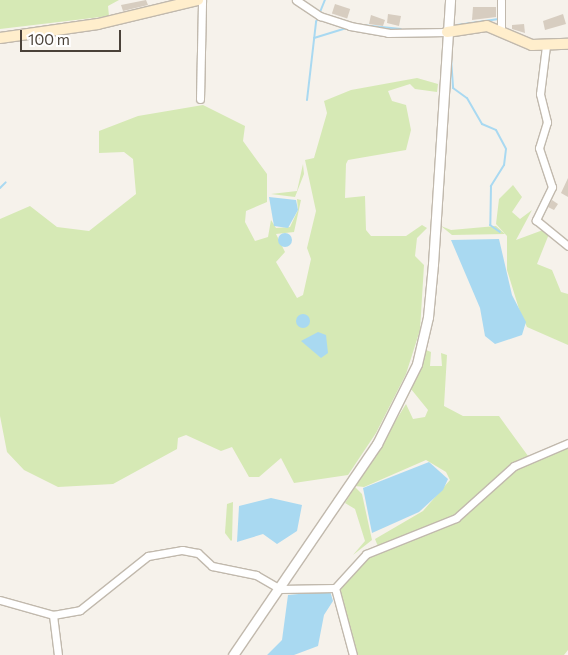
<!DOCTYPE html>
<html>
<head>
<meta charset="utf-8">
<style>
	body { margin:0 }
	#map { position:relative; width:568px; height:655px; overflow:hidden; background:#f6f2eb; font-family:Commissioner,sans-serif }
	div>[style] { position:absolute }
	.green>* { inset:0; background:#d6e9b5 }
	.water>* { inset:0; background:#a9d9f1 }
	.round { border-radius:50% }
	.stream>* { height:2px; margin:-1px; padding:0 1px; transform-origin:1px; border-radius:1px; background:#a9d9f1 }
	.building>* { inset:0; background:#d7cdc0; transform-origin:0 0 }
	.roads { filter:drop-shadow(1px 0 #c1b9ad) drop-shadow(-1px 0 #c1b9ad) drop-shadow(0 1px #c1b9ad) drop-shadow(0 -1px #c1b9ad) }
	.minor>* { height:7px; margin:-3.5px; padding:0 3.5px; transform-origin:3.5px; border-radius:3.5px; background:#fff }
	.tertiary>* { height:9px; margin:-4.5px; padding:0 4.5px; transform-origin:4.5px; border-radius:4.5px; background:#fff }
	.secondary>* { height:10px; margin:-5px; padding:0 5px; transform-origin:5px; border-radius:5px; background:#fec }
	span { translate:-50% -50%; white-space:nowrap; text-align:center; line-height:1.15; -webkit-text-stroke:4px #fff; paint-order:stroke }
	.scale { position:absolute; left:20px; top:30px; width:101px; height:22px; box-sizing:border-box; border:2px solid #4a4239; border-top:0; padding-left:6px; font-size:15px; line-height:18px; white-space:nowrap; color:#4a4239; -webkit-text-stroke:4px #fff; paint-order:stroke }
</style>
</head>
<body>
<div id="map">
	<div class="green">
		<i style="clip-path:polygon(0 0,119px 0,108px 6px,109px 16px,0 29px)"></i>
		<i style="clip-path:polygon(417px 78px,438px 84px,437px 92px,415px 89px,410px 84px,388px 91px,392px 101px,406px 105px,411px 130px,406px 150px,348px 160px,346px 164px,345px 198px,365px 196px,366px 230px,371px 236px,406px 236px,422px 225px,427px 228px,417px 238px,415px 256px,424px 265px,420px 330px,406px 374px,376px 433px,348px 475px,294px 483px,281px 458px,259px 477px,249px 477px,232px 447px,221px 451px,186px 435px,178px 438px,177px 449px,113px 484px,58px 487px,24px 470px,7px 452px,0 416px,0 219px,30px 206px,57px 227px,89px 231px,136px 194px,133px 159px,124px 152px,99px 153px,99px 131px,138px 116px,203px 105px,245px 126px,243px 141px,267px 174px,267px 202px,246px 211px,245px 222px,255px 241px,268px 237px,271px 220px,276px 228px,290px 227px,298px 210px,297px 199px,301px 200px,294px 232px,276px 234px,285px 252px,276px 262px,297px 298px,303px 295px,311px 259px,307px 248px,316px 211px,305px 160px,314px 158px,327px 113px,324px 101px,351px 90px)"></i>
		<i style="clip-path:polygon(303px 164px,304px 174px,295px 197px,271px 194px,297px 191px)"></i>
		<i style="clip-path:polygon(513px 185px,522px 197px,512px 212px,520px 219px,532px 210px,516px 240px,543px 230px,549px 234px,537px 264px,552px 270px,561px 292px,568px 294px,568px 345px,527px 327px,519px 309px,507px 270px,507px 236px,496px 224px,499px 199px)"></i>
		<i style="clip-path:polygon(441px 226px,451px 230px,496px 226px,505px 234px,452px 235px)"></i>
		<i style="clip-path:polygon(426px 350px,431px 352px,430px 366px,442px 366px,441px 353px,447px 355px,444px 406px,463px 416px,499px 416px,531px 460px,568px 445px,568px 650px,564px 655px,357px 655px,338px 588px,366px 556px,379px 549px,375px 539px,423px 511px,450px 480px,446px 472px,426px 460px,364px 487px,355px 486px,406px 404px,413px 419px,425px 417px,428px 410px,411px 389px)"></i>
		<i style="clip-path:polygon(355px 487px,362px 494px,372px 540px,353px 555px,365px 541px,355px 509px,345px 503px)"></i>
		<i style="clip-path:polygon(233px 502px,232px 540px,231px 541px,225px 533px,227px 504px)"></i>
	</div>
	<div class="water">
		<i style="clip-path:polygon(269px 197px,296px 200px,298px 210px,288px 228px,274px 226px)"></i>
		<i class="round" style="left:278px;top:233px;width:14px;height:14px"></i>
		<i style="clip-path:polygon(499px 239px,512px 295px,526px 322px,522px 335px,495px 344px,485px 336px,480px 308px,451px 240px)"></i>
		<i class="round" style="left:296px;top:314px;width:14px;height:14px"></i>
		<i style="clip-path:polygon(318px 332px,326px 335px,328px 353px,321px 358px,301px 341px)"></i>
		<i style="clip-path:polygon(429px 462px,448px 479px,443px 490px,419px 512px,372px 533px,363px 488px)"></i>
		<i style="clip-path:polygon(271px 498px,302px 505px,297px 531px,277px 544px,263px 534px,237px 542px,239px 506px)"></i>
		<i style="clip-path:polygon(330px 591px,333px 601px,324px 615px,318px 646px,294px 655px,267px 655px,282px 640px,288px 595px)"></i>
	</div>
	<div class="stream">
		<i style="left:362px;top:25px;width:39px;rotate:6deg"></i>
		<i style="left:457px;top:25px;width:42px;rotate:-8.1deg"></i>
		<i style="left:314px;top:38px;width:34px;rotate:-17deg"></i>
		<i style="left:451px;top:58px;width:30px;rotate:86deg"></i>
		<i style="left:453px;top:88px;width:17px;rotate:36deg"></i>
		<i style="left:467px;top:98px;width:30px;rotate:60deg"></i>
		<i style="left:482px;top:124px;width:15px;rotate:23deg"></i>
		<i style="left:496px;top:130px;width:21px;rotate:62deg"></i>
		<i style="left:506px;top:149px;width:16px;rotate:97deg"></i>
		<i style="left:504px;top:165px;width:25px;rotate:122deg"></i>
		<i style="left:491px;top:186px;width:39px;rotate:91deg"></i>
		<i style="left:490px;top:225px;width:12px;rotate:35deg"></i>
		<i style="left:307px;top:100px;width:79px;rotate:-83.4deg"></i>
		<i style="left:316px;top:22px;width:24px;rotate:-68deg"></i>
		<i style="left:0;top:188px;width:8px;rotate:-45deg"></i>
	</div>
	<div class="building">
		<i style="clip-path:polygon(146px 0,148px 5px,123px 11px,121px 5px)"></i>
		<i style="left:335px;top:4px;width:16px;height:10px;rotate:18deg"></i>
		<i style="clip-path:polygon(473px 7px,496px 7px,496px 17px,472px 20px)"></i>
		<i style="clip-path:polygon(388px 14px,401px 16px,399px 26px,387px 23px)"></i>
		<i style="clip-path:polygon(563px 14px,566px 24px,545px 30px,543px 21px)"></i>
		<i style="clip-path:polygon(371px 15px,385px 20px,383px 26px,369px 24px)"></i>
		<i style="clip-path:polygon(524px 24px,525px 33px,512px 29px,512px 25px)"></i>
		<i style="clip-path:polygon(568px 178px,568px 197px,561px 193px)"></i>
		<i style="clip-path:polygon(552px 200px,558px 204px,554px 210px,548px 207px)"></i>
	</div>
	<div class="roads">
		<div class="minor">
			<i style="left:296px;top:0;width:29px;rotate:34deg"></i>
			<i style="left:320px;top:16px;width:32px;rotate:18deg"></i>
			<i style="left:350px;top:26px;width:39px;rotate:10deg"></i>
			<i style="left:388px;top:33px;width:59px;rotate:-1deg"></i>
			<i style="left:501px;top:0;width:30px;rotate:90deg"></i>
			<i style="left:546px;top:46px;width:48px;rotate:97.1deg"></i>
			<i style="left:540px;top:94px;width:29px;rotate:76deg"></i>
			<i style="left:547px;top:122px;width:27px;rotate:107deg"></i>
			<i style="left:539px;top:148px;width:41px;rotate:71.6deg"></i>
			<i style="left:552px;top:187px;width:37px;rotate:116deg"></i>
			<i style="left:536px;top:220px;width:41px;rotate:39.1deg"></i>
			<i style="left:200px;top:99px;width:99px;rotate:-88.8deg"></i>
			<i style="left:335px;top:588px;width:46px;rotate:-47.6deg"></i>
			<i style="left:366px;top:554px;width:97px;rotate:-21.8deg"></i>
			<i style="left:456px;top:518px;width:78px;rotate:-41.9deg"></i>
			<i style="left:514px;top:466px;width:59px;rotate:-23.1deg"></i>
			<i style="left:335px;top:588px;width:69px;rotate:75deg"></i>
			<i style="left:0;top:600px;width:55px;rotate:15.8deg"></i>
			<i style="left:53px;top:615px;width:27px;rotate:-10deg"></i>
			<i style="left:80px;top:610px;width:87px;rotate:-38.5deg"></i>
			<i style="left:148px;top:556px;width:35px;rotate:-10deg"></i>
			<i style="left:182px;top:550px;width:16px;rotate:11deg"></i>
			<i style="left:198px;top:553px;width:19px;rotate:43deg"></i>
			<i style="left:212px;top:566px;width:45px;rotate:11.6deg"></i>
			<i style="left:256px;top:575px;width:28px;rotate:30deg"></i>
			<i style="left:280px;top:589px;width:55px;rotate:-1deg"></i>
			<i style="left:53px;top:615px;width:40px;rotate:82.9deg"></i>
		</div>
		<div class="tertiary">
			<i style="left:233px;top:655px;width:255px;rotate:-55.7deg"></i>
			<i style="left:377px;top:444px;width:89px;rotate:-63.4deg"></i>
			<i style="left:417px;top:364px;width:48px;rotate:-76.8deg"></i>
			<i style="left:428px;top:317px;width:53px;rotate:-84.6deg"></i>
			<i style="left:433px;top:264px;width:265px;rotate:-86.3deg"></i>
		</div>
		<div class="secondary">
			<i style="left:447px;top:32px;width:40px;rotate:-8.5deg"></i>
			<i style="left:487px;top:26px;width:49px;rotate:22.9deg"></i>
			<i style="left:532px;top:45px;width:36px;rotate:-2deg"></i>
			<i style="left:0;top:38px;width:99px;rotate:-8.1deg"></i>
			<i style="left:98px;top:24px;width:103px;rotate:-13.5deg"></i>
		</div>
	</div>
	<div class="scale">100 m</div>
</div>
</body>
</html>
